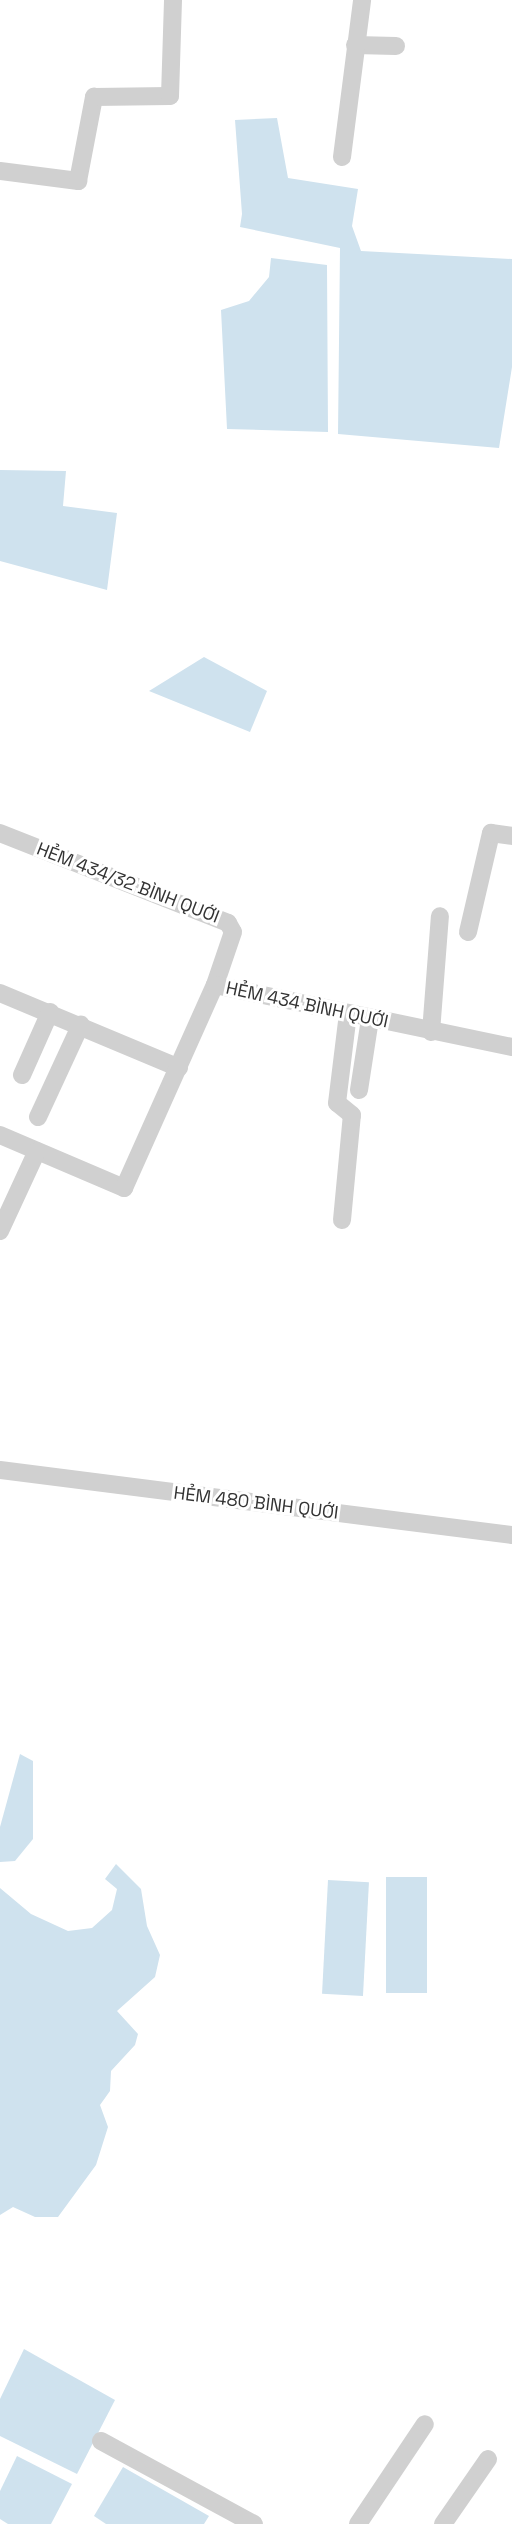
<!DOCTYPE html>
<html>
<head>
<meta charset="utf-8">
<style>
	body { margin:0 }
	#map { position:relative; width:512px; height:2524px; overflow:hidden; background:#fff; font-family:"Space Grotesk",sans-serif }
	div>[style] { position:absolute }
	.water>* { inset:0; background:#cfe2ee; transform-origin:0 0 }
	.minor>* { height:18px; margin:-9px; padding:0 9px; transform-origin:9px; border-radius:9px; background:#d0d0d0 }
	span { translate:-50% -50%; white-space:nowrap; text-align:center; line-height:1.15; -webkit-text-stroke:6px #fff; paint-order:stroke }
	.street-label { font-size:18px; color:#333 }
</style>
</head>
<body>
<div id="map">
	<div class="water">
		<i style="clip-path:polygon(277px 118px,288px 178px,358px 189px,352px 226px,361px 251px,512px 259px,512px 367px,499px 448px,338px 434px,340px 248px,240px 227px,242px 214px,235px 120px)"></i>
		<i style="clip-path:polygon(271px 258px,327px 265px,328px 432px,227px 429px,221px 310px,249px 301px,269px 277px)"></i>
		<i style="clip-path:polygon(0 470px,66px 471px,63px 506px,117px 513px,107px 590px,0 561px)"></i>
		<i style="clip-path:polygon(204px 657px,267px 691px,250px 732px,149px 691px)"></i>
		<i style="clip-path:polygon(20px 1754px,33px 1761px,33px 1839px,15px 1861px,0 1862px,0 1827px)"></i>
		<i style="clip-path:polygon(116px 1864px,141px 1889px,147px 1926px,160px 1955px,155px 1977px,117px 2011px,138px 2034px,135px 2045px,111px 2071px,110px 2091px,100px 2105px,108px 2127px,96px 2165px,58px 2217px,35px 2217px,13px 2207px,0 2215px,0 1888px,31px 1914px,68px 1931px,92px 1928px,112px 1910px,117px 1889px,105px 1879px)"></i>
		<i style="left:386px;top:1877px;width:41px;height:116px"></i>
		<i style="left:328px;top:1880px;width:41px;height:114px;rotate:3deg"></i>
		<i style="clip-path:polygon(24px 2349px,115px 2400px,77px 2474px,0 2436px,0 2399px)"></i>
		<i style="clip-path:polygon(17px 2456px,72px 2484px,51px 2524px,8px 2524px,0 2519px,0 2491px)"></i>
		<i style="clip-path:polygon(123px 2467px,209px 2516px,204px 2524px,106px 2524px,94px 2516px)"></i>
	</div>
	<div class="minor">
		<i style="left:355px;top:45px;width:41px;rotate:1.4deg"></i>
		<i style="left:342px;top:157px;width:158px;rotate:-82.7deg"></i>
		<i style="left:0;top:171px;width:79px;rotate:7.3deg"></i>
		<i style="left:78px;top:181px;width:86px;rotate:-79.2deg"></i>
		<i style="left:94px;top:97px;width:76px;rotate:-0.8deg"></i>
		<i style="left:170px;top:96px;width:96px;rotate:-88.2deg"></i>
		<i style="left:0;top:833px;width:245px;rotate:21.5deg"></i>
		<i style="left:228px;top:923px;width:10px;rotate:61deg"></i>
		<i style="left:233px;top:932px;width:56px;rotate:108.8deg"></i>
		<i style="left:468px;top:932px;width:102px;rotate:-76.9deg"></i>
		<i style="left:491px;top:833px;width:21px;rotate:8deg"></i>
		<i style="left:0;top:993px;width:194px;rotate:22.7deg"></i>
		<i style="left:431px;top:1032px;width:116px;rotate:-85.6deg"></i>
		<i style="left:22px;top:1075px;width:69px;rotate:-66deg"></i>
		<i style="left:359px;top:1090px;width:72px;rotate:-81.2deg"></i>
		<i style="left:38px;top:1117px;width:102px;rotate:-65.2deg"></i>
		<i style="left:0;top:1135px;width:135px;rotate:23.1deg"></i>
		<i style="left:124px;top:1188px;width:222px;rotate:-65.9deg"></i>
		<i style="left:215px;top:985px;width:303px;rotate:11.8deg"></i>
		<i style="left:342px;top:1220px;width:105px;rotate:-84.6deg"></i>
		<i style="left:352px;top:1115px;width:19px;rotate:-141deg"></i>
		<i style="left:337px;top:1103px;width:90px;rotate:-83deg"></i>
		<i style="left:0;top:1231px;width:88px;rotate:-65.2deg"></i>
		<i style="left:0;top:1470px;width:516px;rotate:7.24deg"></i>
		<i style="left:101px;top:2441px;width:174px;rotate:28.5deg"></i>
		<i style="left:358px;top:2524px;width:120px;rotate:-56.2deg"></i>
		<i style="left:443px;top:2524px;width:79px;rotate:-55.3deg"></i>
	</div>
	<div class="street-label">
		<span style="left:128px;top:883px;rotate:21deg">HẺM 434/32 BÌNH QUỚI</span>
		<span style="left:307px;top:1005px;rotate:12deg">HẺM 434 BÌNH QUỚI</span>
		<span style="left:256px;top:1503px;rotate:7deg">HẺM 480 BÌNH QUỚI</span>
	</div>
</div>
</body>
</html>
